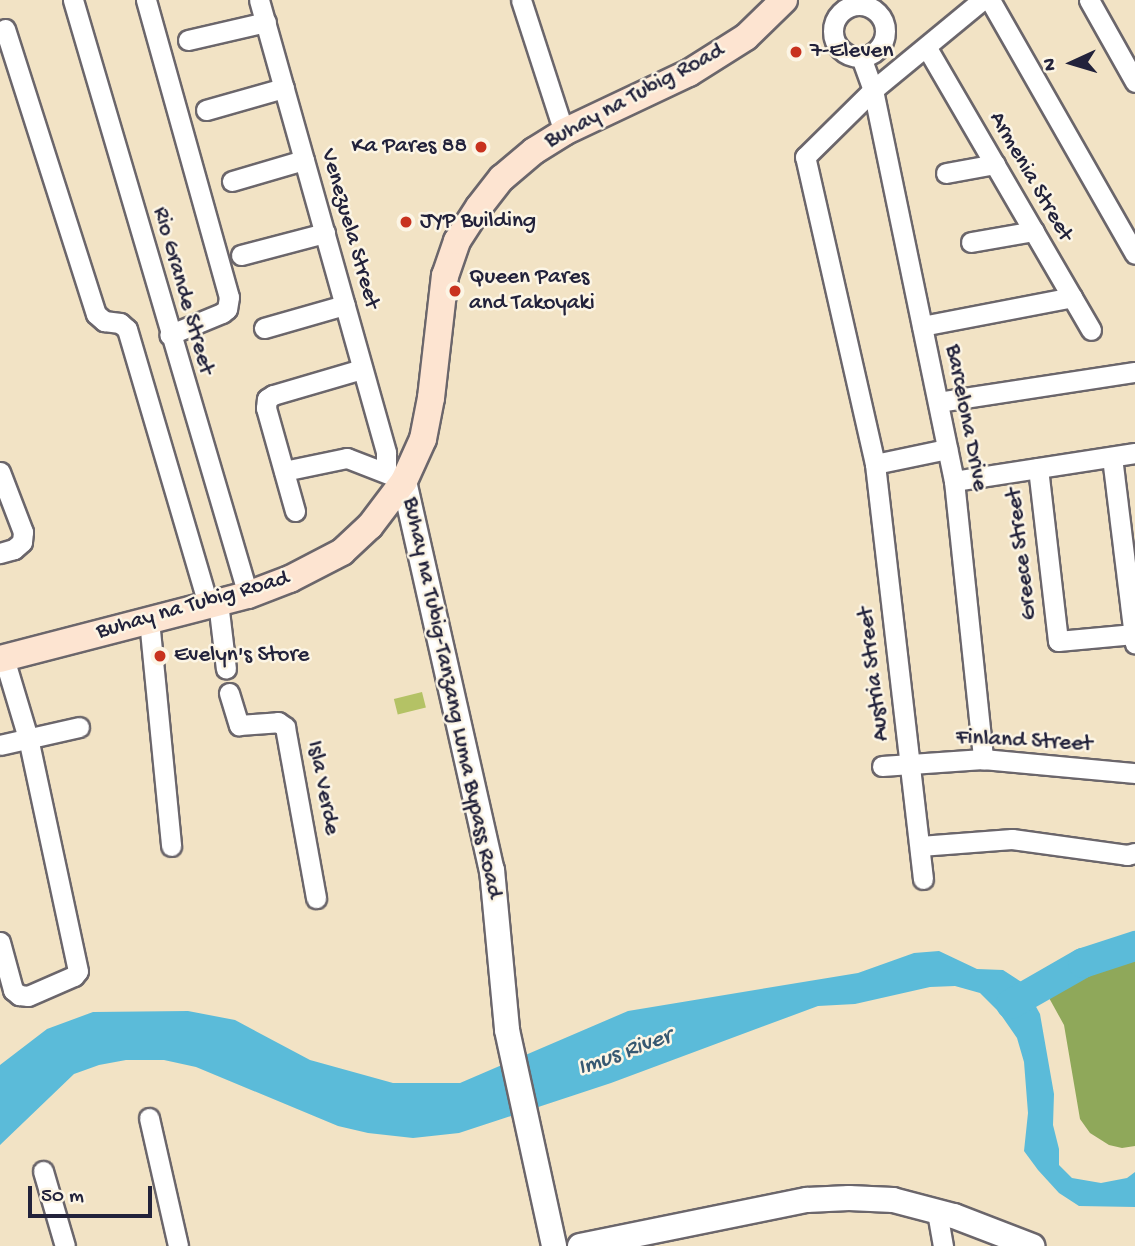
<!DOCTYPE html>
<html>
<head>
<meta charset="utf-8">
<style>
	body { margin:0 }
	#map { position:relative; width:1135px; height:1246px; overflow:hidden; background:#f2e3c5; font-family:"Gochi Hand",sans-serif }
	div>[style] { position:absolute }
	.green>* { inset:0; background:#b4c265; transform-origin:0 0 }
	.forest>* { inset:0; background:#8fa85a }
	.water>* { inset:0; background:#5bbbd9 }
	.river>* { height:30px; margin:-15px; padding:0 15px; transform-origin:15px; border-radius:15px; background:#5bbbd9 }
	.roads { filter:drop-shadow(2px 0 #6b666b) drop-shadow(-2px 0 #6b666b) drop-shadow(0 2px #6b666b) drop-shadow(0 -2px #6b666b) }
	.minor>* { height:19px; margin:-9.5px; padding:0 9.5px; transform-origin:9.5px; border-radius:9.5px; background:#fff }
	.minor>.ring { margin:-9.5px; padding:0; box-sizing:content-box; background:none; border:19px solid #fff; border-radius:50% }
	.tertiary>* { height:24px; margin:-12px; padding:0 12px; transform-origin:12px; border-radius:12px; background:#fff }
	.secondary>* { height:26px; margin:-13px; padding:0 13px; transform-origin:13px; border-radius:13px; background:#fde4d1 }
	.dots>* { width:19px; height:19px; translate:-50% -50%; box-sizing:border-box; border:4px solid #fcf5e5; border-radius:50% }
	span { translate:-50% -50%; white-space:nowrap; text-align:center; line-height:1.15; -webkit-text-stroke:5px #fcf5e5; paint-order:stroke }
	.poi-label { font-size:23px; color:#22223b }
	.left { translate:0 -50%; text-align:left }
	.right { translate:-100% -50%; text-align:right }
	.street-label { font-size:23px; color:#22223b }
	.water-label { font-size:24px; color:#365872; font-style:italic }
	.north { position:absolute; left:1037px; top:28px; width:70px; height:70px; -webkit-text-stroke:5px #fcf5e5; paint-order:stroke; rotate:266deg; font-size:19px; font-weight:700; line-height:28px; text-align:center; color:#22223b }
	.north::after { content:''; display:block; margin:auto; width:24px; height:32px; background:#22223b; clip-path:polygon(50% 0,100% 100%,50% 72%,0 100%) }
	.scale { position:absolute; left:28px; top:1186px; width:124px; height:32px; box-sizing:border-box; border:4px solid #22223b; border-top:0; padding-left:9px; font-size:21px; line-height:24px; white-space:nowrap; color:#22223b; -webkit-text-stroke:5px #fcf5e5; paint-order:stroke }
</style>
</head>
<body>
<div id="map">
	<div class="green">
		<i style="left:422px;top:692px;width:16px;height:29px;rotate:76deg"></i>
	</div>
	<div class="forest">
		<i style="clip-path:polygon(1135px 938px,1135px 1146px,1122px 1148px,1109px 1145px,1090px 1133px,1080px 1119px,1064px 1025px,1038px 978px,1088px 953px)"></i>
	</div>
	<div class="water">
		<i style="clip-path:polygon(939px 951px,977px 969px,1003px 970px,1023px 983px,1040px 1014px,1044px 1037px,1054px 1094px,1053px 1125px,1059px 1149px,1059px 1165px,1072px 1178px,1101px 1183px,1127px 1178px,1135px 1172px,1135px 1207px,1079px 1206px,1059px 1193px,1038px 1170px,1024px 1151px,1028px 1113px,1024px 1062px,1017px 1038px,999px 1012px,980px 993px,955px 986px,930px 987px,855px 1004px,818px 1006px,611px 1083px,459px 1133px,413px 1138px,368px 1133px,338px 1126px,196px 1067px,164px 1060px,126px 1060px,99px 1065px,74px 1074px,0 1145px,0 1065px,47px 1029px,93px 1012px,188px 1011px,235px 1020px,310px 1060px,393px 1083px,460px 1083px,628px 1011px,858px 973px,914px 953px)"></i>
	</div>
	<div class="river">
		<i style="left:1011px;top:1004px;width:83px;rotate:-29.7deg"></i>
		<i style="left:1083px;top:963px;width:55px;rotate:-18.1deg"></i>
	</div>
	<div class="roads">
		<div class="minor">
			<i style="left:73px;top:0;width:620px;rotate:73.61deg"></i>
			<i style="left:146px;top:0;width:308px;rotate:74.4deg"></i>
			<i style="left:229px;top:297px;width:12px;rotate:99deg"></i>
			<i style="left:227px;top:309px;width:6px;rotate:141deg"></i>
			<i style="left:222px;top:313px;width:57px;rotate:157.5deg"></i>
			<i style="left:259px;top:0;width:470px;rotate:74.3deg"></i>
			<i style="left:386px;top:453px;width:19px;rotate:90deg"></i>
			<i style="left:521px;top:0;width:139px;rotate:72deg"></i>
			<i style="left:990px;top:0;width:292px;rotate:60.3deg"></i>
			<i style="left:1089px;top:0;width:94px;rotate:60.7deg"></i>
			<i class="ring" style="left:833px;top:5px;width:33px;height:33px"></i>
			<i style="left:5px;top:29px;width:299px;rotate:72.3deg"></i>
			<i style="left:96px;top:314px;width:11px;rotate:41deg"></i>
			<i style="left:104px;top:321px;width:16px;rotate:7deg"></i>
			<i style="left:120px;top:323px;width:9px;rotate:41deg"></i>
			<i style="left:127px;top:329px;width:288px;rotate:73.6deg"></i>
			<i style="left:188px;top:40px;width:80px;rotate:-13deg"></i>
			<i style="left:927px;top:48px;width:326px;rotate:59.8deg"></i>
			<i style="left:861px;top:57px;width:35px;rotate:70deg"></i>
			<i style="left:873px;top:90px;width:399px;rotate:78.3deg"></i>
			<i style="left:954px;top:481px;width:280px;rotate:84deg"></i>
			<i style="left:206px;top:110px;width:81px;rotate:-15.8deg"></i>
			<i style="left:946px;top:173px;width:50px;rotate:-10.4deg"></i>
			<i style="left:232px;top:181px;width:75px;rotate:-16.3deg"></i>
			<i style="left:971px;top:242px;width:64px;rotate:-9.9deg"></i>
			<i style="left:241px;top:255px;width:87px;rotate:-14.7deg"></i>
			<i style="left:922px;top:326px;width:153px;rotate:-10.9deg"></i>
			<i style="left:264px;top:328px;width:84px;rotate:-15.9deg"></i>
			<i style="left:938px;top:402px;width:199px;rotate:-8.7deg"></i>
			<i style="left:1112px;top:457px;width:188px;rotate:83deg"></i>
			<i style="left:875px;top:464px;width:74px;rotate:-11.8deg"></i>
			<i style="left:1038px;top:468px;width:174px;rotate:83.4deg"></i>
			<i style="left:1058px;top:641px;width:76px;rotate:-5.3deg"></i>
			<i style="left:284px;top:471px;width:64px;rotate:-11.7deg"></i>
			<i style="left:347px;top:458px;width:53px;rotate:21.2deg"></i>
			<i style="left:0;top:472px;width:64px;rotate:69deg"></i>
			<i style="left:23px;top:532px;width:10px;rotate:96deg"></i>
			<i style="left:22px;top:542px;width:11px;rotate:139deg"></i>
			<i style="left:14px;top:549px;width:15px;rotate:164deg"></i>
			<i style="left:954px;top:481px;width:183px;rotate:-8.8deg"></i>
			<i style="left:295px;top:511px;width:107px;rotate:-105.7deg"></i>
			<i style="left:266px;top:408px;width:9px;rotate:-84deg"></i>
			<i style="left:267px;top:399px;width:7px;rotate:-34deg"></i>
			<i style="left:273px;top:395px;width:93px;rotate:-16.3deg"></i>
			<i style="left:218px;top:602px;width:67px;rotate:83.2deg"></i>
			<i style="left:149px;top:620px;width:227px;rotate:84.4deg"></i>
			<i style="left:229px;top:693px;width:34px;rotate:73deg"></i>
			<i style="left:239px;top:725px;width:39px;rotate:-4deg"></i>
			<i style="left:278px;top:722px;width:9px;rotate:36deg"></i>
			<i style="left:285px;top:727px;width:174px;rotate:79.7deg"></i>
			<i style="left:0;top:745px;width:81px;rotate:-12.8deg"></i>
			<i style="left:882px;top:766px;width:101px;rotate:-4deg"></i>
			<i style="left:983px;top:759px;width:153px;rotate:5.3deg"></i>
			<i style="left:920px;top:846px;width:92px;rotate:-4.4deg"></i>
			<i style="left:1012px;top:839px;width:116px;rotate:7.9deg"></i>
			<i style="left:1127px;top:855px;width:8px;rotate:-14deg"></i>
			<i style="left:923px;top:879px;width:418px;rotate:-96.6deg"></i>
			<i style="left:875px;top:464px;width:315px;rotate:-102.8deg"></i>
			<i style="left:805px;top:157px;width:95px;rotate:-44.6deg"></i>
			<i style="left:873px;top:90px;width:141px;rotate:-39.5deg"></i>
			<i style="left:0;top:942px;width:50px;rotate:74.8deg"></i>
			<i style="left:13px;top:990px;width:8px;rotate:40deg"></i>
			<i style="left:19px;top:995px;width:9px;rotate:6deg"></i>
			<i style="left:28px;top:996px;width:50px;rotate:-23.5deg"></i>
			<i style="left:74px;top:976px;width:6px;rotate:-51deg"></i>
			<i style="left:78px;top:971px;width:238px;rotate:-102.1deg"></i>
			<i style="left:28px;top:738px;width:84px;rotate:-106.7deg"></i>
			<i style="left:149px;top:1118px;width:131px;rotate:77.2deg"></i>
			<i style="left:43px;top:1171px;width:78px;rotate:73.7deg"></i>
			<i style="left:937px;top:1212px;width:35px;rotate:80deg"></i>
		</div>
		<div class="tertiary">
			<i style="left:404px;top:481px;width:399px;rotate:77.3deg"></i>
			<i style="left:492px;top:870px;width:161px;rotate:84.6deg"></i>
			<i style="left:507px;top:1030px;width:221px;rotate:77.7deg"></i>
			<i style="left:580px;top:1246px;width:232px;rotate:-11.5deg"></i>
			<i style="left:807px;top:1200px;width:42px;rotate:-2.7deg"></i>
			<i style="left:849px;top:1198px;width:44px;rotate:2.6deg"></i>
			<i style="left:893px;top:1200px;width:63px;rotate:14.7deg"></i>
			<i style="left:954px;top:1216px;width:84px;rotate:21deg"></i>
		</div>
		<div class="secondary">
			<i style="left:0;top:659px;width:256px;rotate:-14.5deg"></i>
			<i style="left:248px;top:595px;width:45px;rotate:-20.9deg"></i>
			<i style="left:290px;top:579px;width:59px;rotate:-27.4deg"></i>
			<i style="left:342px;top:552px;width:38px;rotate:-43deg"></i>
			<i style="left:370px;top:526px;width:56px;rotate:-52.9deg"></i>
			<i style="left:404px;top:481px;width:46px;rotate:-65.7deg"></i>
			<i style="left:423px;top:439px;width:42px;rotate:-79deg"></i>
			<i style="left:431px;top:398px;width:123px;rotate:-83.5deg"></i>
			<i style="left:445px;top:276px;width:37px;rotate:-71deg"></i>
			<i style="left:457px;top:241px;width:40px;rotate:-57.1deg"></i>
			<i style="left:479px;top:207px;width:37px;rotate:-52deg"></i>
			<i style="left:502px;top:178px;width:42px;rotate:-40.2deg"></i>
			<i style="left:534px;top:151px;width:36px;rotate:-32deg"></i>
			<i style="left:564px;top:132px;width:138px;rotate:-25.3deg"></i>
			<i style="left:689px;top:73px;width:67px;rotate:-32.3deg"></i>
			<i style="left:746px;top:37px;width:53px;rotate:-44.2deg"></i>
		</div>
	</div>
	<div class="dots">
		<i style="left:796px;top:52px;background:#c8321e"></i>
		<i style="left:481px;top:147px;background:#c8321e"></i>
		<i style="left:406px;top:222px;background:#c8321e"></i>
		<i style="left:455px;top:291px;background:#c8321e"></i>
		<i style="left:160px;top:656px;background:#c8321e"></i>
	</div>
	<div class="poi-label">
		<span class="left" style="left:810px;top:52px">7-Eleven</span>
		<span class="right" style="left:467px;top:147px">Ka Pares 88</span>
		<span class="left" style="left:420px;top:222px">JYP Building</span>
		<span class="left" style="left:469px;top:291px">Queen Pares<br>and Takoyaki</span>
		<span class="left" style="left:174px;top:656px">Evelyn's Store</span>
	</div>
	<div class="street-label">
		<span style="left:635px;top:97px;rotate:-28deg">Buhay na Tubig Road</span>
		<span style="left:1030px;top:177px;rotate:60deg">Armenia Street</span>
		<span style="left:349px;top:229px;rotate:74deg">Venezuela Street</span>
		<span style="left:182px;top:291px;rotate:74deg">Rio Grande Street</span>
		<span style="left:965px;top:418px;rotate:79deg">Barcelona Drive</span>
		<span style="left:1023px;top:554px;rotate:-97deg">Greece Street</span>
		<span style="left:193px;top:606px;rotate:-16deg">Buhay na Tubig Road</span>
		<span style="left:875px;top:674px;rotate:-97deg">Austria Street</span>
		<span style="left:451px;top:698px;rotate:78deg">Buhay na Tubig-Tanzang Luma Bypass Road</span>
		<span style="left:1024px;top:742px;rotate:3deg">Finland Street</span>
		<span style="left:322px;top:788px;rotate:79deg">Isla Verde</span>
	</div>
	<div class="water-label">
		<span style="left:625px;top:1053px;rotate:-20deg">Imus River</span>
	</div>
	<div class="north">N</div>
	<div class="scale">50 m</div>
</div>
</body>
</html>
